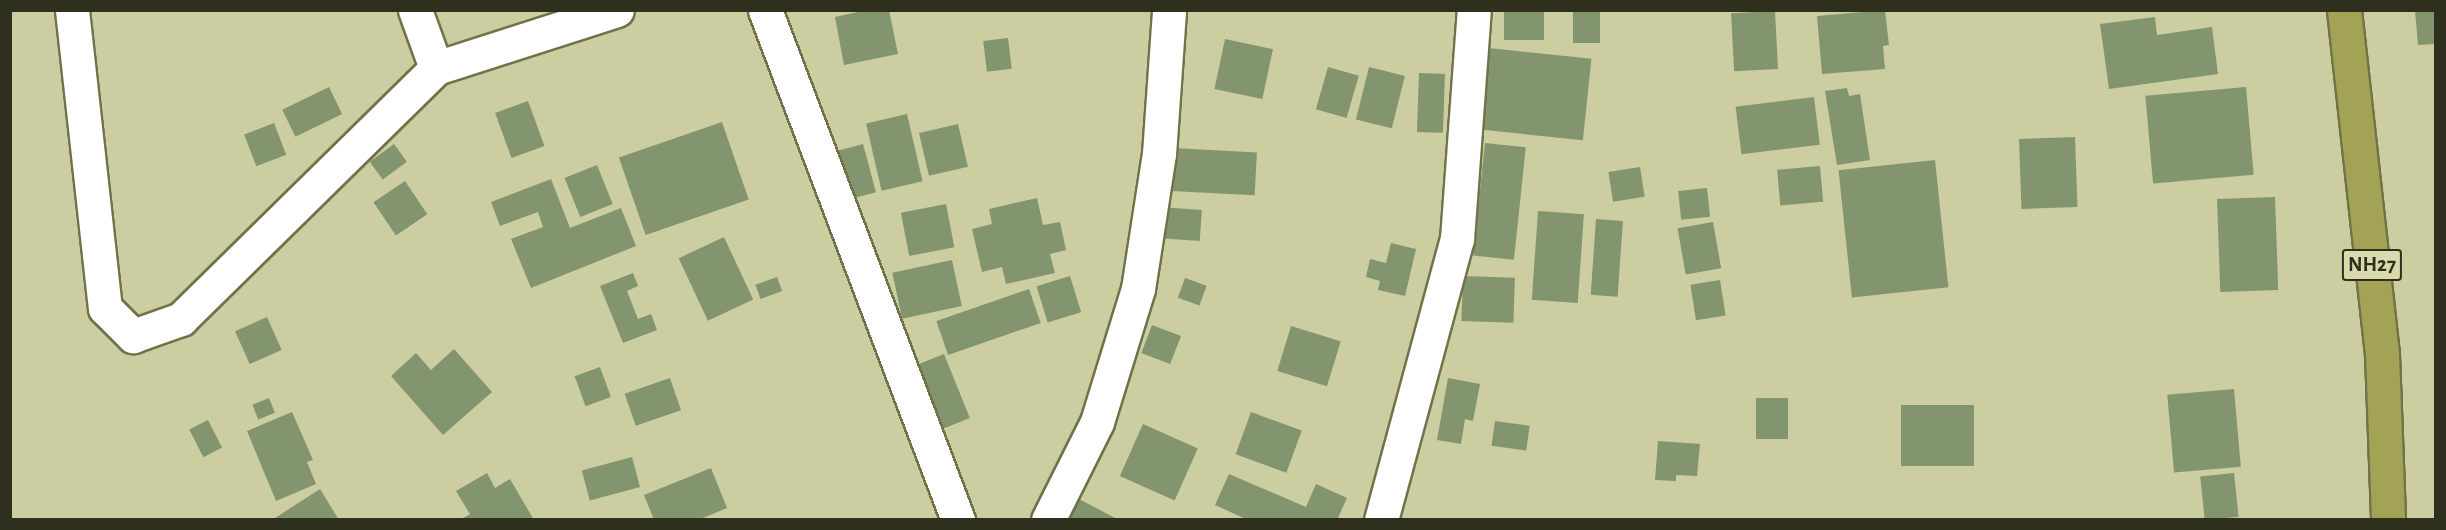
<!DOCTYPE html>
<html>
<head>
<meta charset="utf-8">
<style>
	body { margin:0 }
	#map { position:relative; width:2446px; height:530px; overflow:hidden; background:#cccda1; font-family:"Alegreya Sans",sans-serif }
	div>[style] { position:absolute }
	.building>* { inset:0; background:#83956f; transform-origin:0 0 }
	.roads { filter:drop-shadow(2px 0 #717249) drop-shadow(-2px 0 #717249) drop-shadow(0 2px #717249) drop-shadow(0 -2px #717249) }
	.minor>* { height:33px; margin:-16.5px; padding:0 16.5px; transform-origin:16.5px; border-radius:16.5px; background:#fff }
	.highway>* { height:33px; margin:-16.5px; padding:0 16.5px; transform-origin:16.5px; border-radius:16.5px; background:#a2a355 }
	span { translate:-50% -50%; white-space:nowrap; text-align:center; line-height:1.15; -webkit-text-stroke:4.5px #d9daae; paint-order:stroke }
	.shield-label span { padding:2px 4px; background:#d9daae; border:2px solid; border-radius:4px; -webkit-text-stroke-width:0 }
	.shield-label { font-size:21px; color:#2f2f1e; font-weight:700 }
	.frame { position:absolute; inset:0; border:12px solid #2f2f1e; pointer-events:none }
</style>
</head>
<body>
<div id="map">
	<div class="building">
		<i style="clip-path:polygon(867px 10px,889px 10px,898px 54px,844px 65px,835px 17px)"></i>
		<i style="left:1504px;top:10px;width:40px;height:30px"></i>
		<i style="left:1573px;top:10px;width:27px;height:33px"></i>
		<i style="clip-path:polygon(1885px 10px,1889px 45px,1883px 46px,1885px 69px,1822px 74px,1817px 16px)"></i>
		<i style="clip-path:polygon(2415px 10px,2436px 10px,2436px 44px,2418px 45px)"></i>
		<i style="left:1775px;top:11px;width:58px;height:44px;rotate:87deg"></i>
		<i style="clip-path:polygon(2155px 17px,2157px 35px,2212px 27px,2218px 74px,2109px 89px,2100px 24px)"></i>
		<i style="left:1008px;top:38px;width:31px;height:25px;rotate:83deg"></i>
		<i style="left:1225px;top:39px;width:49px;height:51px;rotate:12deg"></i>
		<i style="left:1489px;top:48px;width:103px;height:82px;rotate:6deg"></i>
		<i style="left:1328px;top:67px;width:32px;height:44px;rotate:16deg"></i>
		<i style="left:1369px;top:67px;width:37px;height:54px;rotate:14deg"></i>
		<i style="left:1419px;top:73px;width:26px;height:59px;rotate:2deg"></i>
		<i style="left:329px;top:87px;width:30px;height:52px;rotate:64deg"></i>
		<i style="left:2246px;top:87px;width:88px;height:101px;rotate:85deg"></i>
		<i style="clip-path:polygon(1847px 88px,1849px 96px,1860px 94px,1870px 160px,1837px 165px,1825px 91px)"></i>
		<i style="left:1814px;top:97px;width:48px;height:79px;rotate:83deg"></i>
		<i style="left:528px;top:101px;width:48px;height:35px;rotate:70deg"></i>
		<i style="left:907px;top:114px;width:69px;height:42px;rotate:77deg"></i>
		<i style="left:722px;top:122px;width:82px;height:109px;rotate:71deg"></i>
		<i style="left:274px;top:123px;width:34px;height:32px;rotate:69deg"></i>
		<i style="left:958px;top:124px;width:44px;height:40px;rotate:77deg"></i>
		<i style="left:2075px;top:137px;width:70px;height:56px;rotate:88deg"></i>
		<i style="left:1485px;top:143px;width:41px;height:113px;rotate:6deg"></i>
		<i style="left:394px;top:144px;width:22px;height:30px;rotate:54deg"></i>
		<i style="left:863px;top:144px;width:50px;height:33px;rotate:75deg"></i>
		<i style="left:1173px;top:148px;width:84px;height:43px;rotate:3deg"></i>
		<i style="left:1935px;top:160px;width:128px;height:97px;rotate:84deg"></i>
		<i style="left:597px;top:165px;width:42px;height:35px;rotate:68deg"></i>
		<i style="left:1820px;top:166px;width:36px;height:43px;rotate:85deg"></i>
		<i style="left:1640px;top:167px;width:30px;height:32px;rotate:81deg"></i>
		<i style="clip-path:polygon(551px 179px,570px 228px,621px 208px,636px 246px,531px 288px,511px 239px,543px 227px,538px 212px,500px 226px,491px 202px)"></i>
		<i style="left:405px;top:181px;width:40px;height:38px;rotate:56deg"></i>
		<i style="left:1707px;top:188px;width:29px;height:29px;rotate:84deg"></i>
		<i style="left:2275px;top:197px;width:93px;height:58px;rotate:88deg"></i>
		<i style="clip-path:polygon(1037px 198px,1043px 225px,1060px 222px,1066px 250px,1050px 254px,1055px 273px,1006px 284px,1002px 267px,982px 272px,972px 229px,992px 224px,989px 209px)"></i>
		<i style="left:946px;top:204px;width:44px;height:46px;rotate:79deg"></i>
		<i style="left:1159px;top:207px;width:43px;height:31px;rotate:4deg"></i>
		<i style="left:1538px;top:211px;width:46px;height:89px;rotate:4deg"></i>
		<i style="left:1596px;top:219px;width:27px;height:76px;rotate:4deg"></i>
		<i style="left:1713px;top:222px;width:47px;height:36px;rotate:80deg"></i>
		<i style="left:724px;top:237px;width:69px;height:50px;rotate:65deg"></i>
		<i style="clip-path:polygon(1391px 243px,1416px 249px,1405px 296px,1378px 290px,1380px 281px,1366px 277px,1370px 259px,1386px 263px)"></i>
		<i style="left:952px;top:260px;width:47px;height:61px;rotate:78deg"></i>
		<i style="clip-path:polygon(633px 273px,638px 286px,627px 291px,638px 319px,651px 314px,657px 330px,623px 343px,600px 286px)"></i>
		<i style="left:1070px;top:276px;width:38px;height:35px;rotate:73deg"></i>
		<i style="left:1463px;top:276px;width:52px;height:45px;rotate:2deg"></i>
		<i style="left:777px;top:277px;width:15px;height:23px;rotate:70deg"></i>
		<i style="left:1185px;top:278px;width:23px;height:21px;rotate:20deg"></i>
		<i style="left:1720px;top:280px;width:36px;height:30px;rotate:81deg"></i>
		<i style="left:1029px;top:289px;width:36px;height:98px;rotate:71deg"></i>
		<i style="left:267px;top:317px;width:36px;height:35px;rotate:66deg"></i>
		<i style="left:1152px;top:325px;width:31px;height:30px;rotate:21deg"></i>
		<i style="left:1291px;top:326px;width:52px;height:47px;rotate:17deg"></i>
		<i style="clip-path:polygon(454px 349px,492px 392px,443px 435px,391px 376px,416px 353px,431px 370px)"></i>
		<i style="left:944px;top:354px;width:69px;height:33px;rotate:68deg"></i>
		<i style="left:600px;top:367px;width:32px;height:27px;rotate:70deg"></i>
		<i style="left:670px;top:378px;width:34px;height:48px;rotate:71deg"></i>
		<i style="clip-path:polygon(1448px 378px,1480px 384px,1473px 421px,1465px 419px,1461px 444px,1437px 440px)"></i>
		<i style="left:2234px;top:389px;width:78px;height:67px;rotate:85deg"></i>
		<i style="left:269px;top:398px;width:16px;height:18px;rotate:68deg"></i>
		<i style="left:1788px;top:398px;width:41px;height:32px;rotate:90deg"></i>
		<i style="left:1901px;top:405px;width:73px;height:61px"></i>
		<i style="clip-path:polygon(292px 412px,313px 460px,307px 462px,316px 484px,276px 501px,247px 431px)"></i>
		<i style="left:1251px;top:412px;width:54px;height:45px;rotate:20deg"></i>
		<i style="left:208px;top:420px;width:31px;height:21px;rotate:63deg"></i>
		<i style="left:1495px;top:421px;width:35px;height:25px;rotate:8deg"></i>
		<i style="left:1143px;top:424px;width:60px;height:57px;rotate:24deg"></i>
		<i style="clip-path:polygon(1658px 441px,1700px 444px,1697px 476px,1676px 475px,1676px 481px,1655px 480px)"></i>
		<i style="left:632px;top:457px;width:31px;height:52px;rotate:75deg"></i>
		<i style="clip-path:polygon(711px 468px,727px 508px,698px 520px,654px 520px,644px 495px)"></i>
		<i style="clip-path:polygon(487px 473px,495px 488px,510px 479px,534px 520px,460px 520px,470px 514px,456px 491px)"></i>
		<i style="left:2234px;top:473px;width:44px;height:34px;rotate:84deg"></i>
		<i style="clip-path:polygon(1229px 474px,1306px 507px,1316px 484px,1347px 498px,1337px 520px,1248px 520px,1215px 505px)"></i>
		<i style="clip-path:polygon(320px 489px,339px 520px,272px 520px)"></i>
		<i style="clip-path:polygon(1077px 498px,1119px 520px,1065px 520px)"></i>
	</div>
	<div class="roads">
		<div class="minor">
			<i style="left:72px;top:10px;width:300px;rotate:83.7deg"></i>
			<i style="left:105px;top:308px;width:40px;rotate:45deg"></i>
			<i style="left:133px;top:336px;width:51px;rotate:-19.5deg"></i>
			<i style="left:181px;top:319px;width:358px;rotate:-44.5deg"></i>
			<i style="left:415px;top:10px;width:62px;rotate:70.1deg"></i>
			<i style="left:436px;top:68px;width:190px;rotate:-17.8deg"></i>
			<i style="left:765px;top:10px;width:545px;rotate:69.27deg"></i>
			<i style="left:1048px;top:520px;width:110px;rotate:-63.4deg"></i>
			<i style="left:1097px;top:422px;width:139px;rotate:-72.9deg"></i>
			<i style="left:1138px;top:289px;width:137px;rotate:-81.2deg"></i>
			<i style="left:1159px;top:154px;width:144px;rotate:-86deg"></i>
			<i style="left:1381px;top:520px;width:291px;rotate:-74.9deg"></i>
			<i style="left:1457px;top:239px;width:230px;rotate:-85.8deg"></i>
		</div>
		<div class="highway">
			<i style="left:2344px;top:10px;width:346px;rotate:83.7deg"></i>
			<i style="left:2382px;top:354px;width:166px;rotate:87.9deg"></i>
		</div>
	</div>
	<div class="shield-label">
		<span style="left:2372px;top:265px">NH27</span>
	</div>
	<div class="frame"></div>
</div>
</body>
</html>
